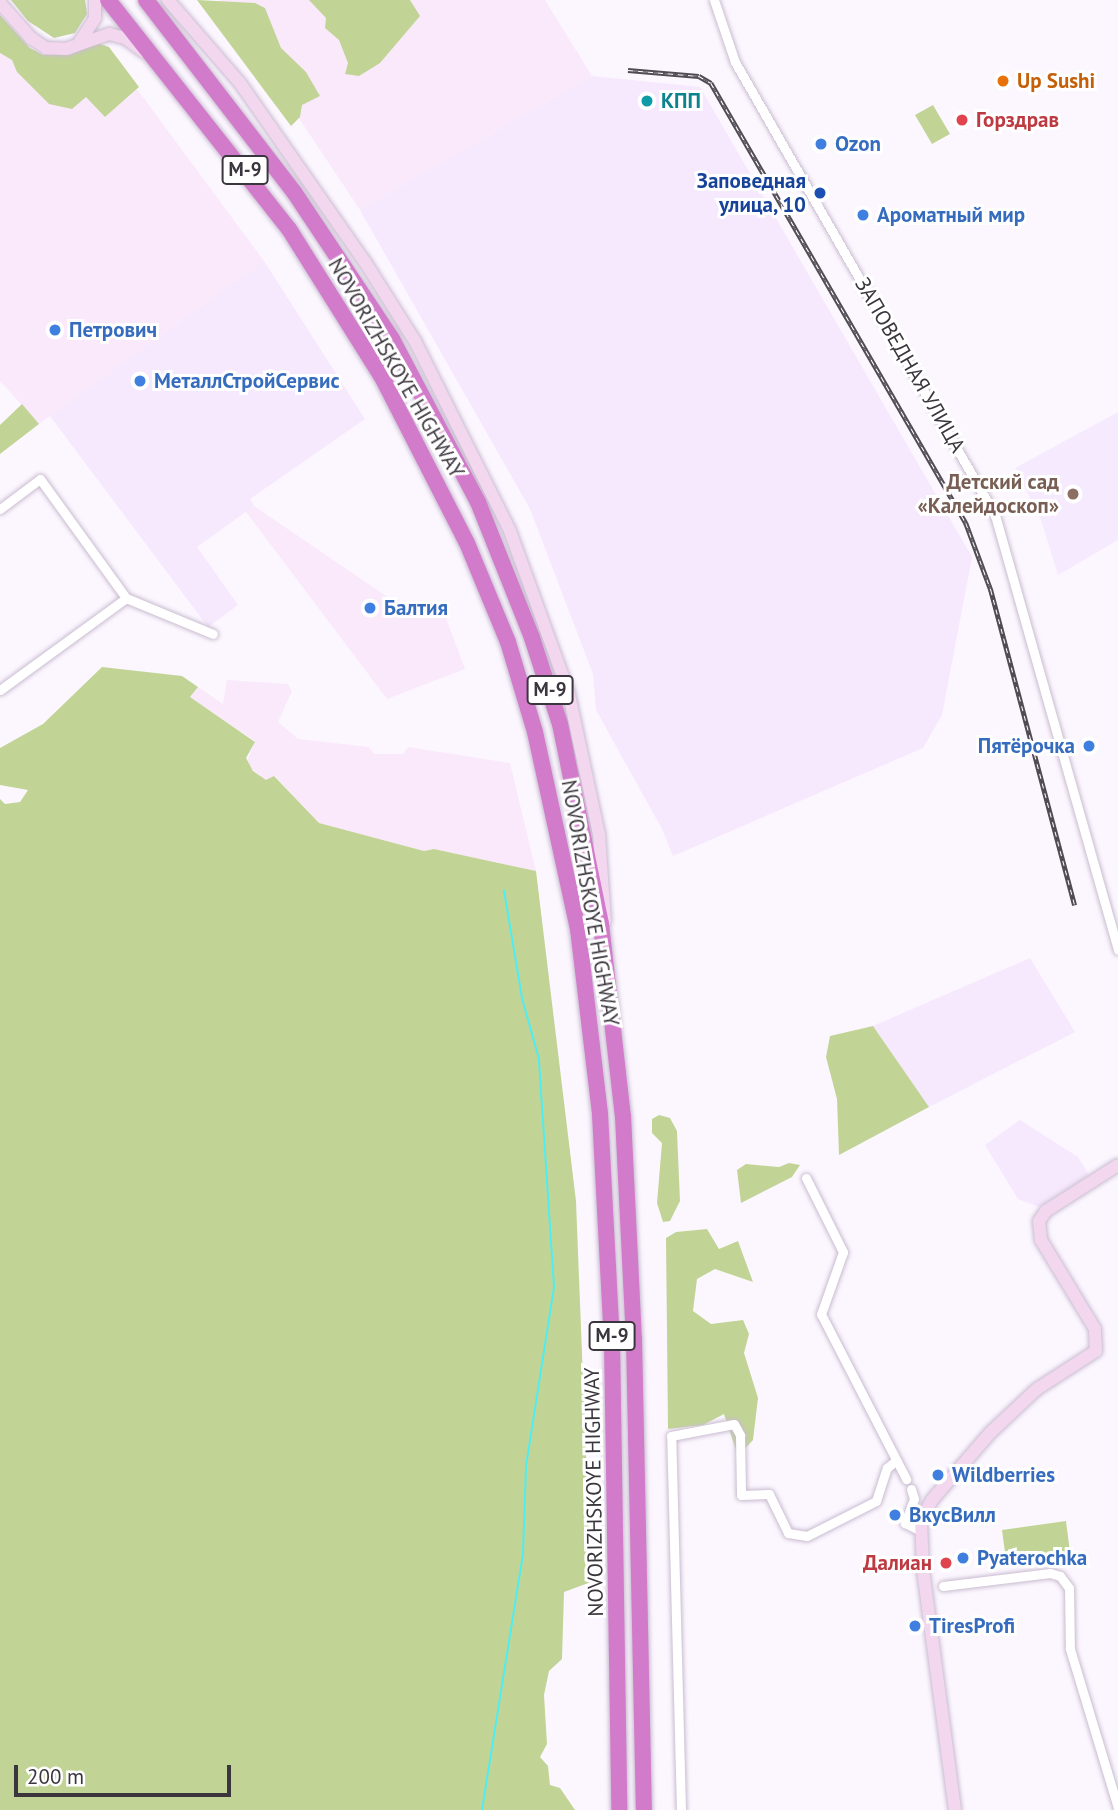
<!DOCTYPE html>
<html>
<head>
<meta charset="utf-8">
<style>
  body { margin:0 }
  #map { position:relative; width:1118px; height:1810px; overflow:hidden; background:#fcf7ff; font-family:"PT Sans",sans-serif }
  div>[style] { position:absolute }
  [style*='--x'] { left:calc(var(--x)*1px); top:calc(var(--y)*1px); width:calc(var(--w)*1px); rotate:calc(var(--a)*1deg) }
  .commercial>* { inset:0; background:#f9e9fb }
  .built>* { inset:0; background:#f6e8fd }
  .education>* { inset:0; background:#f6eafe }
  .green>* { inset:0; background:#c1d495 }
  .stream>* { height:2px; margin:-1px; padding:0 1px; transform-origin:1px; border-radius:1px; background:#4fedf2 }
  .roads { filter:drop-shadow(0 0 2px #c9bcd0) drop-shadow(0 0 2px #c9bcd0) }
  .street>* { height:9px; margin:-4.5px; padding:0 4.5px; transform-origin:4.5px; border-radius:4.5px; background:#fff }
  .secondary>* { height:12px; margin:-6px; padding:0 6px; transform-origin:6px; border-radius:6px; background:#f2d7ef }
  .highway>* { height:16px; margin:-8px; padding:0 8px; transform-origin:8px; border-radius:8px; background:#d27bcb }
  .rail>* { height:4.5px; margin-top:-2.25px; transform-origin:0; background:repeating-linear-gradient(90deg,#fff 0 5px,#514c54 0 10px); box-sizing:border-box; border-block:2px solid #514c54 }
  .dots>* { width:19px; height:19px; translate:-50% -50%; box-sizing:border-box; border:4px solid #fff; border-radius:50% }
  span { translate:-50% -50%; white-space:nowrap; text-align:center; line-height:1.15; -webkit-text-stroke:6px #fff; paint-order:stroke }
  .shield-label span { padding:2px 5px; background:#fff; border:2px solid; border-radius:5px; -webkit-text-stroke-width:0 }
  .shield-label { font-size:19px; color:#3b363e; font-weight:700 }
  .food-label { font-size:21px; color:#c56008; font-weight:700 }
  .left { translate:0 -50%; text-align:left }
  .culture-label { font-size:21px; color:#0d838f; font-weight:700 }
  .health-label { font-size:21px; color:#be3a42; font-weight:700 }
  .right { translate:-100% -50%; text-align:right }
  .shop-label { font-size:21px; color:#366cbe; font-weight:700 }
  .transit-label { font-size:21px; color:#164399; font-weight:700 }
  .street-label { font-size:21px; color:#3b363e }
  .education-label { font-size:21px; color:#785e54; font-weight:700 }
  .scale { position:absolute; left:14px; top:1765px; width:217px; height:32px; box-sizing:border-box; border:4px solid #3b363e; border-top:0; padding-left:9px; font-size:21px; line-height:24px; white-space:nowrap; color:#3b363e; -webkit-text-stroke:5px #fff; paint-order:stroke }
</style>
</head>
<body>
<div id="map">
  <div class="commercial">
    <i style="clip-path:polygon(220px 0,545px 0,592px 76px,360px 210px)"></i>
    <i style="clip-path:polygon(0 53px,12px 60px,17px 72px,86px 96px,105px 117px,137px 89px,264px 261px,39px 424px,0 381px)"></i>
    <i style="clip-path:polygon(254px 506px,389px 598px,444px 613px,465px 669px,387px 699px,246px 512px)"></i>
    <i style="clip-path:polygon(227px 680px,288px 684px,292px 691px,278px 722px,298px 739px,369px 747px,374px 754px,403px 754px,408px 747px,510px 763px,536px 871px,434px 849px,424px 851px,319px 823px,275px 776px,266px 781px,246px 764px,255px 741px,190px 697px,198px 687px,223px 704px)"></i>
  </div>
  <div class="built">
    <i style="clip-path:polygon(592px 76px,700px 87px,972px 557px,942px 715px,923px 748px,673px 856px,662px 829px,596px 710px,593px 674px,530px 509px,360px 210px)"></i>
    <i style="clip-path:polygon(264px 261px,365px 419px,250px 499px,254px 506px,197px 547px,238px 605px,208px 627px,50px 416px)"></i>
    <i style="clip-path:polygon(1030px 958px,1075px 1032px,929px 1107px,873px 1026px)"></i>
    <i style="clip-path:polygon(1020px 1120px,1078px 1157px,1089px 1175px,1039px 1207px,1018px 1199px,985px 1145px)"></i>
  </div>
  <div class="education">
    <i style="clip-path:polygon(1118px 412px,1118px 540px,1058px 575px,1041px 520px,1015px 468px)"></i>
  </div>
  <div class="green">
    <i style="clip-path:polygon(11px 0,85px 0,87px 14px,75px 33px,54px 38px,28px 21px)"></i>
    <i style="clip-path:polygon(197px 0,255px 3px,265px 8px,281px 48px,306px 72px,320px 96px,302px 105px,300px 117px,291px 126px)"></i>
    <i style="clip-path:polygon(309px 0,410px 0,420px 16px,380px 63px,359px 76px,345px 74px,348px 63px,339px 40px,325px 28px,326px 18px)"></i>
    <i style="clip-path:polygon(0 15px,30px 48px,43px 55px,70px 55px,97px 43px,109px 47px,139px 87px,105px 117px,86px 97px,72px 109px,49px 104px,17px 72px,12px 60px,0 53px)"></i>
    <i style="clip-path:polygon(933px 105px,950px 134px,932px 144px,915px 115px)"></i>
    <i style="clip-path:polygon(22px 404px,39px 424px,0 454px,0 425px)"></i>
    <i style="clip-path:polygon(102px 667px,182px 676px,198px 687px,190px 697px,255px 742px,246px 758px,253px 771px,266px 780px,274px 776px,319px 823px,424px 851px,434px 849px,536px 871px,576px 1201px,591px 1582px,564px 1592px,562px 1659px,549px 1671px,544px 1695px,547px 1744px,540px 1757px,548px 1766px,550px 1785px,560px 1788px,575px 1810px,0 1810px,0 799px,5px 804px,20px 802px,28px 790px,0 785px,0 748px,43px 724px)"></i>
    <i style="clip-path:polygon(873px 1026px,929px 1107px,839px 1155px,837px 1099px,826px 1057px,830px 1036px)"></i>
    <i style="clip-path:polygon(659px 1115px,670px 1118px,677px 1131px,680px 1201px,670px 1221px,663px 1222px,657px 1203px,662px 1143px,652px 1133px,652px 1119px)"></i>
    <i style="clip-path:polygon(789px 1163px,800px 1165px,792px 1177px,741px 1203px,737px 1170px,746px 1164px,779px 1167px)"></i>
    <i style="clip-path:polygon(707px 1229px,719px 1249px,738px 1241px,753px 1282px,715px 1269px,697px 1279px,693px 1311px,711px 1324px,743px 1320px,749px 1334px,744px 1353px,758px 1398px,753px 1440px,738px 1456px,724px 1414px,703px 1425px,668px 1429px,666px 1238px,676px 1232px)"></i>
    <i style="clip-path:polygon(1066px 1521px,1071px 1560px,1007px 1568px,1002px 1530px)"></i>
  </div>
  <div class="stream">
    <i style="--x:482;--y:1810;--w:260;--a:-80.9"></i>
    <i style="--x:523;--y:1553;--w:87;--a:-88"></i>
    <i style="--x:526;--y:1466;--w:181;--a:-81.1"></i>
    <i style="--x:554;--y:1287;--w:228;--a:-93.8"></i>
    <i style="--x:539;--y:1059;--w:63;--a:-105.6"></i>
    <i style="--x:522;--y:998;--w:109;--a:-99.5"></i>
  </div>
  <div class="roads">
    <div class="street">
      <i style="--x:714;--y:0;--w:65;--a:71.3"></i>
      <i style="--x:735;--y:62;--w:522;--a:60.15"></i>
      <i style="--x:995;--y:515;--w:452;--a:74.2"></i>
      <i style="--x:0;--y:509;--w:50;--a:-36.9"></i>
      <i style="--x:40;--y:479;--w:147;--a:54.1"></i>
      <i style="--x:0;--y:690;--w:156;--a:-36.1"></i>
      <i style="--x:126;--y:598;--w:94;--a:22.5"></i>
      <i style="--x:806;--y:1178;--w:83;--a:63.4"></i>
      <i style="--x:843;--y:1252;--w:66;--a:109.5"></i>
      <i style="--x:821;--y:1314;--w:186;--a:62.7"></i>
      <i style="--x:911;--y:1489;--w:10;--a:73"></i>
      <i style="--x:914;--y:1499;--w:26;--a:111"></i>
      <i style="--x:905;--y:1523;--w:16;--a:27"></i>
      <i style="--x:943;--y:1586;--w:108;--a:-6.9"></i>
      <i style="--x:1050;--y:1573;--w:10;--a:17"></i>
      <i style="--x:1060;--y:1576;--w:15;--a:53"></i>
      <i style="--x:1069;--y:1588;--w:61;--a:89.1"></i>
      <i style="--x:1070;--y:1649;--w:166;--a:73.2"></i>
      <i style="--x:681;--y:1810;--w:374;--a:-91.5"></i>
      <i style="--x:671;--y:1436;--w:64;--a:-10.8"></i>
      <i style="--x:734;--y:1424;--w:13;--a:61"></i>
      <i style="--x:740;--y:1435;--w:60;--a:89"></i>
      <i style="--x:741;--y:1495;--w:28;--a:-2"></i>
      <i style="--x:769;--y:1494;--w:43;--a:64"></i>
      <i style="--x:788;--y:1533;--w:19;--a:9"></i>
      <i style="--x:807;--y:1536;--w:77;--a:-26.9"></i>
      <i style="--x:876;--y:1501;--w:35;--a:-72"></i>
      <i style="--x:887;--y:1468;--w:11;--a:-41"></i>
    </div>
    <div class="secondary">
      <i style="--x:168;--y:0;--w:110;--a:49.1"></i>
      <i style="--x:240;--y:83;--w:218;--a:55.1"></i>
      <i style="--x:365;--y:262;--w:93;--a:57.7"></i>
      <i style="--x:415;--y:341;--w:212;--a:63.4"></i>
      <i style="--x:510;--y:531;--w:169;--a:70"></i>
      <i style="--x:568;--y:690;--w:147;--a:77.9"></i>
      <i style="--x:599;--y:834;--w:87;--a:86.1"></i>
      <i style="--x:0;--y:3;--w:47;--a:48.5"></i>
      <i style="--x:31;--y:38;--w:18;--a:34"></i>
      <i style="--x:46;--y:48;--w:20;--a:3"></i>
      <i style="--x:66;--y:49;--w:46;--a:-19.2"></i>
      <i style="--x:109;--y:34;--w:16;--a:14"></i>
      <i style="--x:125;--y:38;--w:24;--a:36"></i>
      <i style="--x:79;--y:43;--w:30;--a:-57"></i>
      <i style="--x:95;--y:18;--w:18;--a:-90"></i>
      <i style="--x:955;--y:1810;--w:241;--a:-97.6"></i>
      <i style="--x:923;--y:1571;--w:51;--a:-92.2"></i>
      <i style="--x:921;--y:1520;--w:23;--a:-61"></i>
      <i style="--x:932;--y:1500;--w:90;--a:-49.1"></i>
      <i style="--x:991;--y:1432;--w:63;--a:-43.1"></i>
      <i style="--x:1037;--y:1389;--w:70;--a:-32.8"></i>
      <i style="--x:1096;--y:1351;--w:22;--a:-93"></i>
      <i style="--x:1095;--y:1329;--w:104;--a:-121.2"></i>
      <i style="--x:1041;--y:1240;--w:19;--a:-96"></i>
      <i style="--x:1039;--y:1221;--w:12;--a:-55"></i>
      <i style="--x:1046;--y:1211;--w:85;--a:-32.6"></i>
    </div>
    <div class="highway">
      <i style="--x:108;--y:0;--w:292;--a:51.7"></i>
      <i style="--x:289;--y:229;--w:175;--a:57.9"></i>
      <i style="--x:382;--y:377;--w:186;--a:62.9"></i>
      <i style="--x:467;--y:543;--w:107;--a:67.5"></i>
      <i style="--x:508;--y:642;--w:94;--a:73.3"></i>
      <i style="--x:535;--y:732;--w:202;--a:77.7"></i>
      <i style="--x:578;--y:929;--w:186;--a:83.2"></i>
      <i style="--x:600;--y:1114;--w:227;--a:87"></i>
      <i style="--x:612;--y:1341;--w:469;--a:89.1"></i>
      <i style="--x:146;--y:0;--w:242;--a:52.4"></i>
      <i style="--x:294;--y:192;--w:177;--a:56.3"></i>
      <i style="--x:392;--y:339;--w:184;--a:62.2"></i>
      <i style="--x:478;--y:502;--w:146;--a:68.3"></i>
      <i style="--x:532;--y:638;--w:90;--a:72"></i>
      <i style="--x:560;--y:724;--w:204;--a:78.4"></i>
      <i style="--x:601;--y:924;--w:193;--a:83.5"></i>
      <i style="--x:623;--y:1116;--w:223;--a:87.2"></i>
      <i style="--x:634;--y:1339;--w:471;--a:88.8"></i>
    </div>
  </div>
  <div class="rail">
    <i style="--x:628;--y:70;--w:71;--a:4.8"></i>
    <i style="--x:699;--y:76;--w:14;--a:30"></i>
    <i style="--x:711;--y:83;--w:509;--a:59.91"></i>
    <i style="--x:966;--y:523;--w:72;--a:69.5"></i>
    <i style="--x:991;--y:590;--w:326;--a:75.1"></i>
  </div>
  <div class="dots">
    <i style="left:1003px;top:81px;background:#e8710a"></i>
    <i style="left:647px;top:101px;background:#0f9aa8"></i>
    <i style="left:962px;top:120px;background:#e0444e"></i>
    <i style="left:821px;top:144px;background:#3f7fe0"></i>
    <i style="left:820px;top:193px;background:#1a4fb4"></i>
    <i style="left:863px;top:215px;background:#3f7fe0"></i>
    <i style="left:55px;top:330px;background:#3f7fe0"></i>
    <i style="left:140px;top:381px;background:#3f7fe0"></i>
    <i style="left:1073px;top:494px;background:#8d6e63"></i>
    <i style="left:370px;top:608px;background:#3f7fe0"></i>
    <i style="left:1089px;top:746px;background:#3f7fe0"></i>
    <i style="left:938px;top:1475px;background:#3f7fe0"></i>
    <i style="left:895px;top:1515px;background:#3f7fe0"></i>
    <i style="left:963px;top:1558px;background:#3f7fe0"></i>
    <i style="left:946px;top:1563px;background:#e0444e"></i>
    <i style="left:915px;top:1626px;background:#3f7fe0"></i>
  </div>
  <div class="shield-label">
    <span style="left:245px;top:170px">М-9</span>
    <span style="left:550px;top:690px">М-9</span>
    <span style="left:612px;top:1336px">М-9</span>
  </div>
  <div class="food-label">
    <span class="left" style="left:1017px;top:81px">Up Sushi</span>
  </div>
  <div class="culture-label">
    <span class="left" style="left:661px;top:101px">КПП</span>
  </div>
  <div class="health-label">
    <span class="left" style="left:976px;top:120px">Горздрав</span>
    <span class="right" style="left:932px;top:1563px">Далиан</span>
  </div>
  <div class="shop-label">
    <span class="left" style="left:835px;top:144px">Ozon</span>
    <span class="left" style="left:877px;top:215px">Ароматный мир</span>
    <span class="left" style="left:69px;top:330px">Петрович</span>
    <span class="left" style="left:154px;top:381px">МеталлСтройСервис</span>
    <span class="left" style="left:384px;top:608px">Балтия</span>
    <span class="right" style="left:1075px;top:746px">Пятёрочка</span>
    <span class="left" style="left:952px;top:1475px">Wildberries</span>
    <span class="left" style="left:909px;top:1515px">ВкусВилл</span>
    <span class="left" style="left:977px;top:1558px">Pyaterochka</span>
    <span class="left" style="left:929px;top:1626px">TiresProfi</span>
  </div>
  <div class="transit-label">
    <span class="right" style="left:806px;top:193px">Заповедная<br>улица, 10</span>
  </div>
  <div class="street-label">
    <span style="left:910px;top:365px;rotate:60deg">ЗАПОВЕДНАЯ УЛИЦА</span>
    <span style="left:396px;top:368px;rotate:60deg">NOVORIZHSKOYE HIGHWAY</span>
    <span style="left:590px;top:903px;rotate:80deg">NOVORIZHSKOYE HIGHWAY</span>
    <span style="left:594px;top:1492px;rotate:-91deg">NOVORIZHSKOYE HIGHWAY</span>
  </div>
  <div class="education-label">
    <span class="right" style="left:1059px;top:494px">Детский сад<br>«Калейдоскоп»</span>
  </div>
  <div class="scale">200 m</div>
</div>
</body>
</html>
